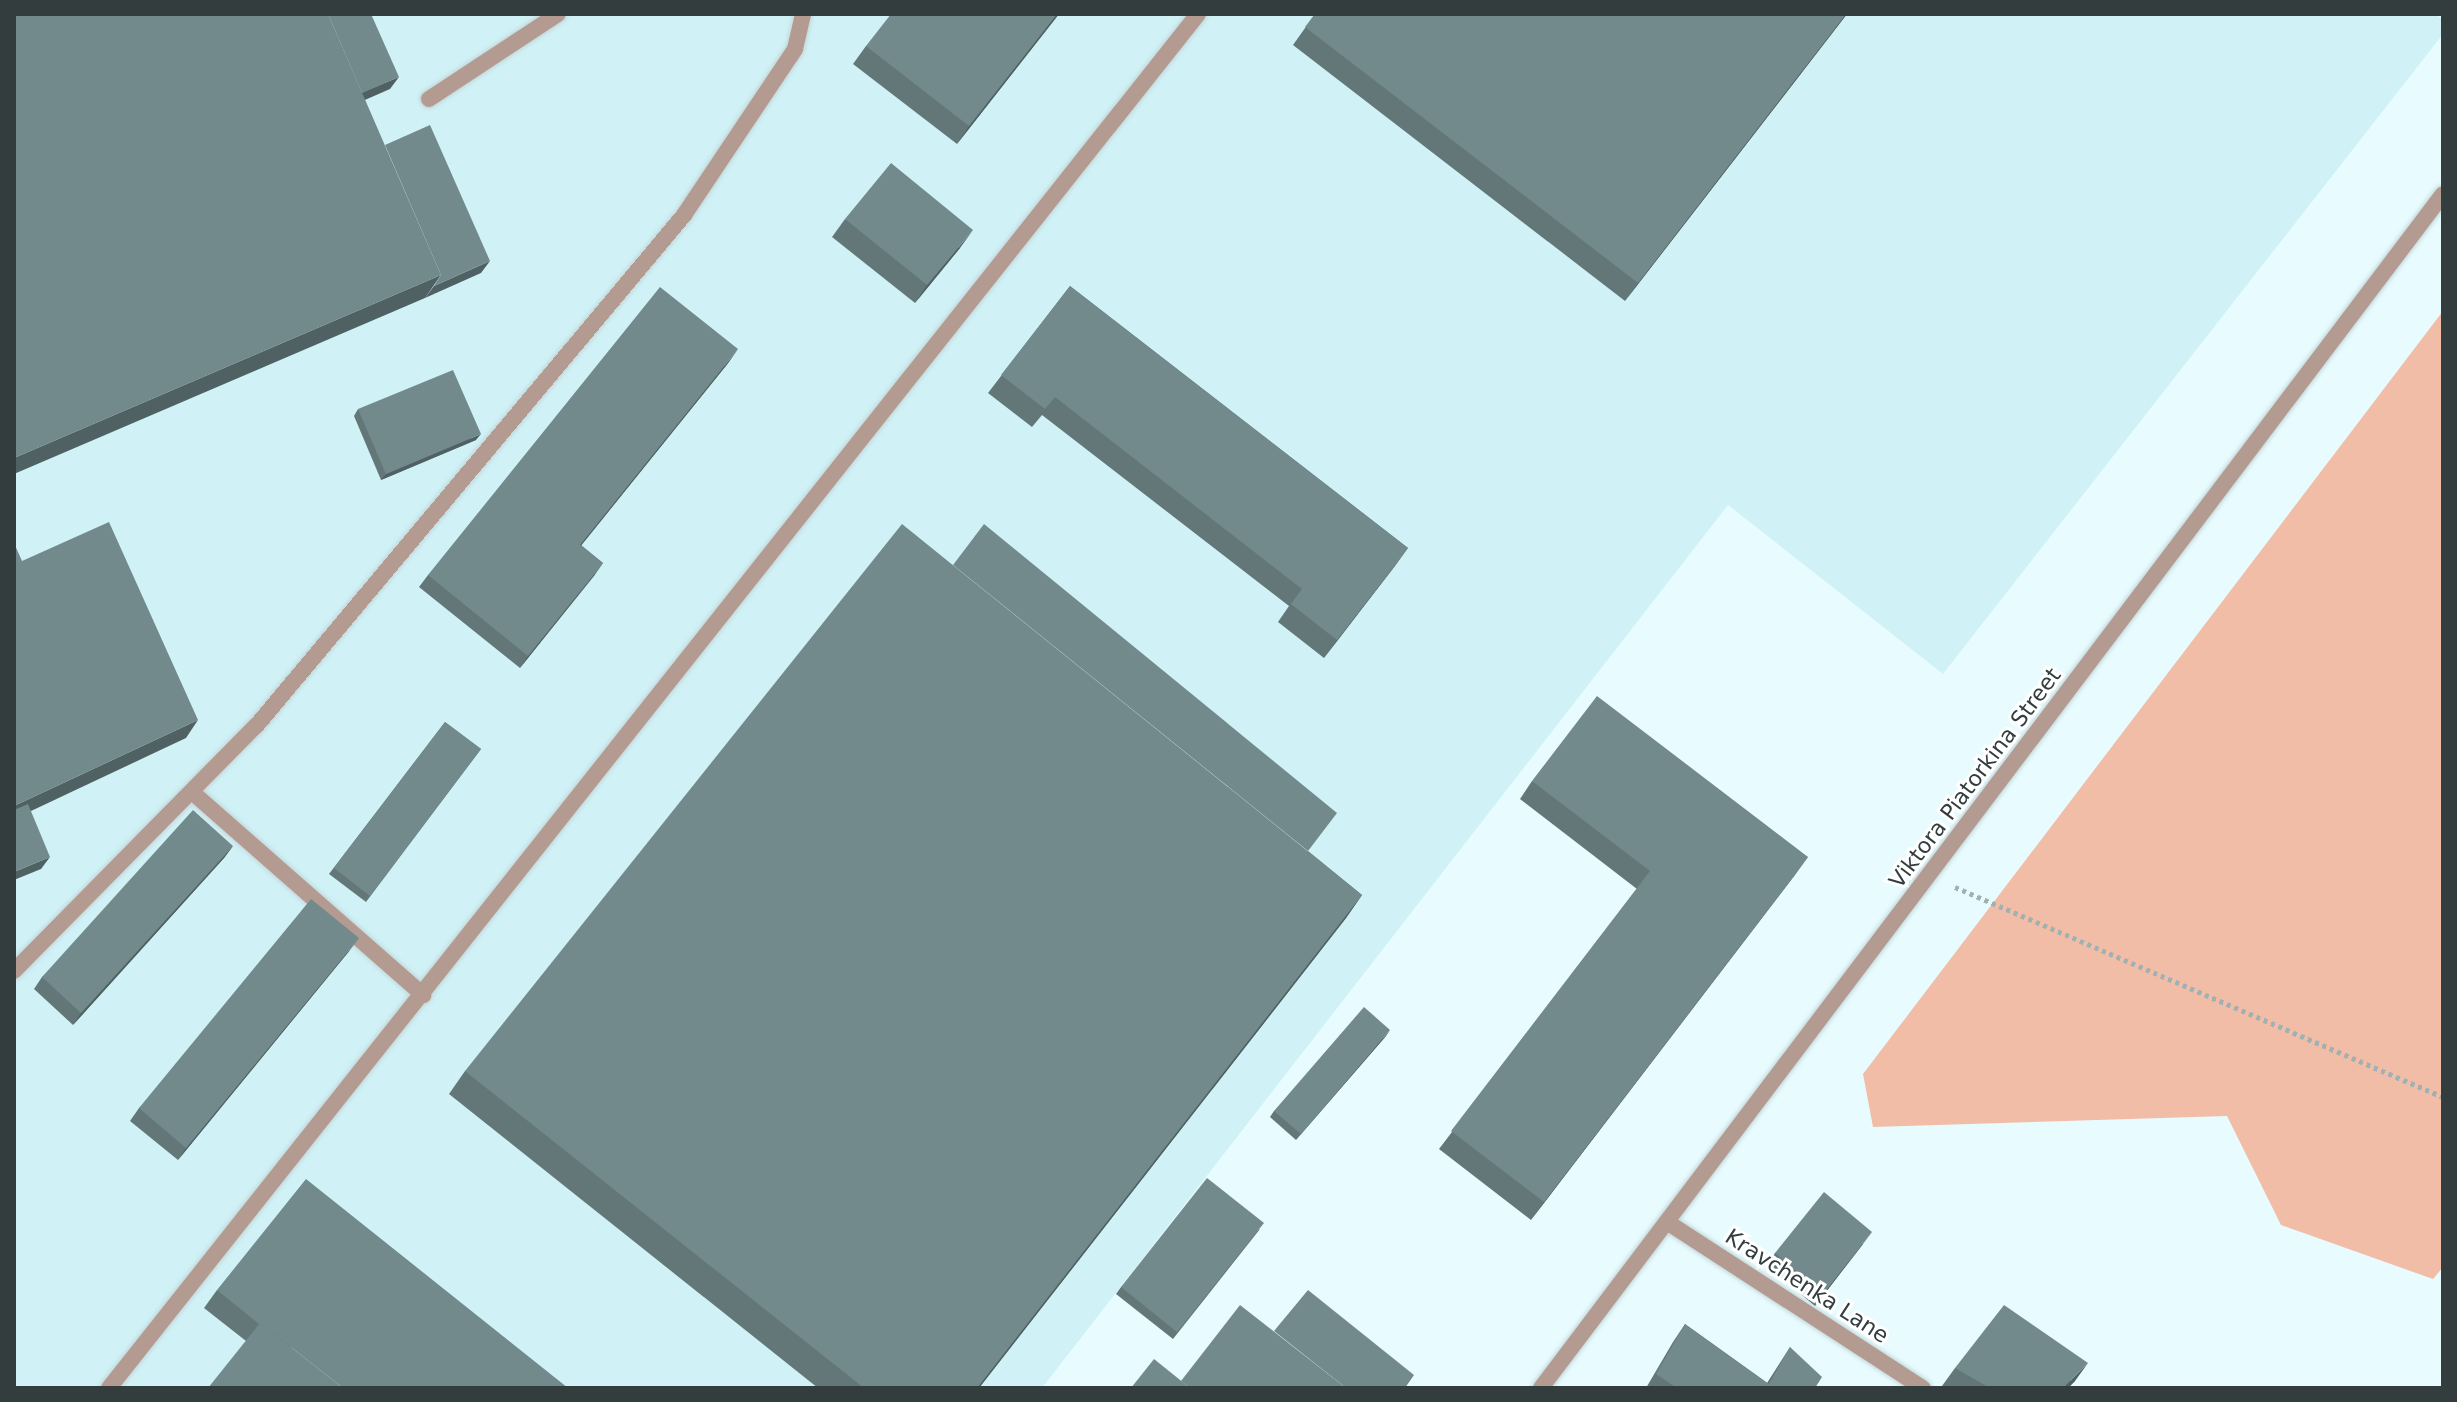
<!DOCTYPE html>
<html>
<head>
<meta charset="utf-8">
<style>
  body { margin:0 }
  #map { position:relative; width:2457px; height:1402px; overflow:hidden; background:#e8fcff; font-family:"DejaVu Sans",sans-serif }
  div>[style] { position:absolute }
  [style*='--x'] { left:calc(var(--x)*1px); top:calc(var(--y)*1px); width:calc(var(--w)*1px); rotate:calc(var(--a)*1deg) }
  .built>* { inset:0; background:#d0f2f7 }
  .green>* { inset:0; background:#f1bda6 }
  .path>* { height:5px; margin-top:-2.5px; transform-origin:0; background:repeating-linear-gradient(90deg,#a0b0b3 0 4px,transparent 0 8px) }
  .roads { filter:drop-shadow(0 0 2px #c4d6d8) drop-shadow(0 0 2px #c4d6d8) }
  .service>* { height:16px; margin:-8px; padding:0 8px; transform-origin:8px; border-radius:8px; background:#b39b91 }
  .minor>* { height:16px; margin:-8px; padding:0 8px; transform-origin:8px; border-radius:8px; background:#b39b91 }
  .wall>* { inset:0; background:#637779 }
  .shaded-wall>* { inset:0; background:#506163 }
  .building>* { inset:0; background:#738a8d }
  span { translate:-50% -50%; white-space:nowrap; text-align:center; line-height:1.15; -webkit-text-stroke:6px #fff; paint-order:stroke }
  .street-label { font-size:22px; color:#333d3e }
  .frame { position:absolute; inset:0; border:16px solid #333d3e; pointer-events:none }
</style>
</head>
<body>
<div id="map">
  <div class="built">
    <i style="clip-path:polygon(14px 14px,2435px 14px,2443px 20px,2443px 34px,1943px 674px,1728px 505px,1042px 1388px,14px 1388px)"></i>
  </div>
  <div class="green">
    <i style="clip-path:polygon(2443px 311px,2443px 1267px,2433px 1279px,2281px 1225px,2227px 1116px,1873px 1127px,1863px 1074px)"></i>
  </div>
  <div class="path">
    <i style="--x:1955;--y:887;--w:531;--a:23.28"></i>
  </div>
  <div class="roads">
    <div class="service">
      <i style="--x:429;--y:99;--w:154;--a:-33.4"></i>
      <i style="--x:192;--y:792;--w:308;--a:41.3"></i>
      <i style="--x:14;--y:971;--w:346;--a:-45.4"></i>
      <i style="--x:257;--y:725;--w:665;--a:-50.06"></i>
      <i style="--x:684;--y:215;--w:200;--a:-56.2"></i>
      <i style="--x:795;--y:49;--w:36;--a:-77"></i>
      <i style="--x:109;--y:1388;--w:1753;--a:-51.6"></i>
    </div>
    <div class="minor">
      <i style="--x:1667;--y:1222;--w:305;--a:33"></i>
      <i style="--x:1541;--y:1388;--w:1496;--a:-52.93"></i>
    </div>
  </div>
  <div class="wall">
    <i style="clip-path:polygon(1059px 14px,957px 144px,853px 64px,866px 46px)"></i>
    <i style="clip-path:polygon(1315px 14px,1847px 14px,1625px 301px,1293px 45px)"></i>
    <i style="clip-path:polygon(845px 219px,960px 248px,915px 303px,832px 237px)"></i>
    <i style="clip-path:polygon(1070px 286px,1408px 548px,1324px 658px,1278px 622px,1289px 606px,1042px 415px,1032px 427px,988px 393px)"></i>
    <i style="clip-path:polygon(729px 362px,581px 545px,603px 563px,520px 668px,419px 587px,428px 575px)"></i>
    <i style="clip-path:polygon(358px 409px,476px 440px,381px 480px,354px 416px)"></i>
    <i style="clip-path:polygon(445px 722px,481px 749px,366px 902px,329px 874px)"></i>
    <i style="clip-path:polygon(1532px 781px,1808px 857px,1531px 1220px,1439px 1149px,1637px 889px,1520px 799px)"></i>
    <i style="clip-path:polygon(233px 846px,224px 858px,73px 1025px,34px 989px,42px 977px)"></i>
    <i style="clip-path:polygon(1308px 851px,1362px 895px,1346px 918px,979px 1388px,818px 1388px,449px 1094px,465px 1071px)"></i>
    <i style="clip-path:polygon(350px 950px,178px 1160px,130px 1121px,139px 1108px)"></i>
    <i style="clip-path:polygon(1386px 1036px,1296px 1140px,1270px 1117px,1274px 1111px)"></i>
    <i style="clip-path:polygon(1260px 1229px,1173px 1339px,1116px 1294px,1121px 1287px)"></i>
    <i style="clip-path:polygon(1863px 1244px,1815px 1306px,1767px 1266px,1775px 1253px)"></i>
    <i style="clip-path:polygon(217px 1290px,568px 1388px,246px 1341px,204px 1308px)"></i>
    <i style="clip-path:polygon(1685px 1324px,1767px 1383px,1790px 1347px,1815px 1388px,1646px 1388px,1673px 1342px)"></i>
    <i style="clip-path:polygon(1955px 1368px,2075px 1381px,2068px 1388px,1946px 1388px,1942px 1386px)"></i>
  </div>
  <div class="shaded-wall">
    <i style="clip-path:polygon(1057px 14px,1059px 14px,957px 144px,969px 126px)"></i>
    <i style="clip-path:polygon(1846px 14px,1847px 14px,1625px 301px,1638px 283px)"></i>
    <i style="clip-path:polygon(399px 77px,390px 89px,342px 110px,351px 97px)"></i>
    <i style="clip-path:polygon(973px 230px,960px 248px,915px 303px,927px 285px)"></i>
    <i style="clip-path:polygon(490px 261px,481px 273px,425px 298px,434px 286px)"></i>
    <i style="clip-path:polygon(441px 275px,425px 298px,14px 474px,14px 458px)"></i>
    <i style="clip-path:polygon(738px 349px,729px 362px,572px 557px,580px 545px)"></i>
    <i style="clip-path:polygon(481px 434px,476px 440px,381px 480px,386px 474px)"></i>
    <i style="clip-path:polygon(1408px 548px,1395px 566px,1324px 658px,1337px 640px)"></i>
    <i style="clip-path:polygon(603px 563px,594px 576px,520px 668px,528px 656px)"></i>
    <i style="clip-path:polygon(198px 720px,186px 738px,14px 819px,14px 806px)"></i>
    <i style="clip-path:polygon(233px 846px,224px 858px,73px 1025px,81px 1013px)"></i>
    <i style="clip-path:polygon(50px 857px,41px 869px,14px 880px,14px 872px)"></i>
    <i style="clip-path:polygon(1808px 857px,1795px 875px,1531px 1220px,1544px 1202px)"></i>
    <i style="clip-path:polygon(1362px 895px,1346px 918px,979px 1388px,977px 1388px)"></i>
    <i style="clip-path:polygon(359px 938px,350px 950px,178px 1160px,186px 1148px)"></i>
    <i style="clip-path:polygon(1390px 1030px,1386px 1036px,1296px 1140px,1301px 1134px)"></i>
    <i style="clip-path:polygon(1872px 1232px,1863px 1244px,1815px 1306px,1823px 1294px)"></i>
    <i style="clip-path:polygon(2088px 1363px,2075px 1381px,2068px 1388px,2063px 1388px)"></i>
  </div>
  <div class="building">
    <i style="clip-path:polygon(14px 14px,328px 14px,441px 275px,14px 458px)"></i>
    <i style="clip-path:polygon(328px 14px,371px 14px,399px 77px,362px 93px)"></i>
    <i style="clip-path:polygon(891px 14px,1057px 14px,969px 126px,866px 46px)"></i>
    <i style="clip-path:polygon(1315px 14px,1846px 14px,1638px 283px,1305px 27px)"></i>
    <i style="clip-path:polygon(430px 125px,490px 261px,434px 286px,441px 275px,385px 145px)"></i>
    <i style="clip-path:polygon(891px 163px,973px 230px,927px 285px,845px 219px)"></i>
    <i style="clip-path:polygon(1070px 286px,1408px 548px,1337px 640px,1291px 604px,1302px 589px,1055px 397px,1045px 409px,1001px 375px)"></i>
    <i style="clip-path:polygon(660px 287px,738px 349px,580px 545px,603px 563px,528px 656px,428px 575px)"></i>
    <i style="clip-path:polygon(453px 370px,481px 434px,386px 474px,358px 409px)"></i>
    <i style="clip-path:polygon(109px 522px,198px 720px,14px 806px,14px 543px,22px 561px)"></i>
    <i style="clip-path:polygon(902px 524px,1362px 895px,977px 1388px,864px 1388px,465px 1071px)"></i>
    <i style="clip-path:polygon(984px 524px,1337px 813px,1308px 851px,953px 565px)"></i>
    <i style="clip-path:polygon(1597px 696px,1808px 857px,1544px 1202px,1451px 1131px,1650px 871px,1532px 781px)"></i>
    <i style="clip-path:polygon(445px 722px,481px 749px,370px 896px,334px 868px)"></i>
    <i style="clip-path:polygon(28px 804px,50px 857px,14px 872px,14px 810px)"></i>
    <i style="clip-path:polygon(193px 810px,233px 846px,81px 1013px,42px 977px)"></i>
    <i style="clip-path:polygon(311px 899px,359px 938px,186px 1148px,139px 1108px)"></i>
    <i style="clip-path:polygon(1364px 1007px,1390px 1030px,1301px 1134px,1274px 1111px)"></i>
    <i style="clip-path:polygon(1207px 1178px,1264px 1223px,1177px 1332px,1121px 1287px)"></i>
    <i style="clip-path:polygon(306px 1179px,568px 1388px,343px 1388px,260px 1323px,259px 1324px,217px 1290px)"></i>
    <i style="clip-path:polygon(1824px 1192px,1872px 1232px,1823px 1294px,1775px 1253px)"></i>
    <i style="clip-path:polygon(1308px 1290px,1414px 1375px,1405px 1388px,1346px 1388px,1274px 1331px)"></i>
    <i style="clip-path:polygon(1240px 1305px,1346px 1388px,1190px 1388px,1181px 1381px)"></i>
    <i style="clip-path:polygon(2004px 1305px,2088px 1363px,2063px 1388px,1990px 1388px,1955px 1368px)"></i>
    <i style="clip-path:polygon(260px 1323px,343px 1388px,208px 1388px)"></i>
    <i style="clip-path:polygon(1685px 1324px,1769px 1384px,1790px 1347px,1822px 1377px,1815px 1388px,1677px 1388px,1656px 1374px)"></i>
    <i style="clip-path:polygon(1154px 1359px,1190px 1388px,1131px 1388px)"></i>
  </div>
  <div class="street-label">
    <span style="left:1975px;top:778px;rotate:-53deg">Viktora Piatorkina Street</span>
    <span style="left:1807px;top:1286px;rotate:33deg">Kravchenka Lane</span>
  </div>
  <div class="frame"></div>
</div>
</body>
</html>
